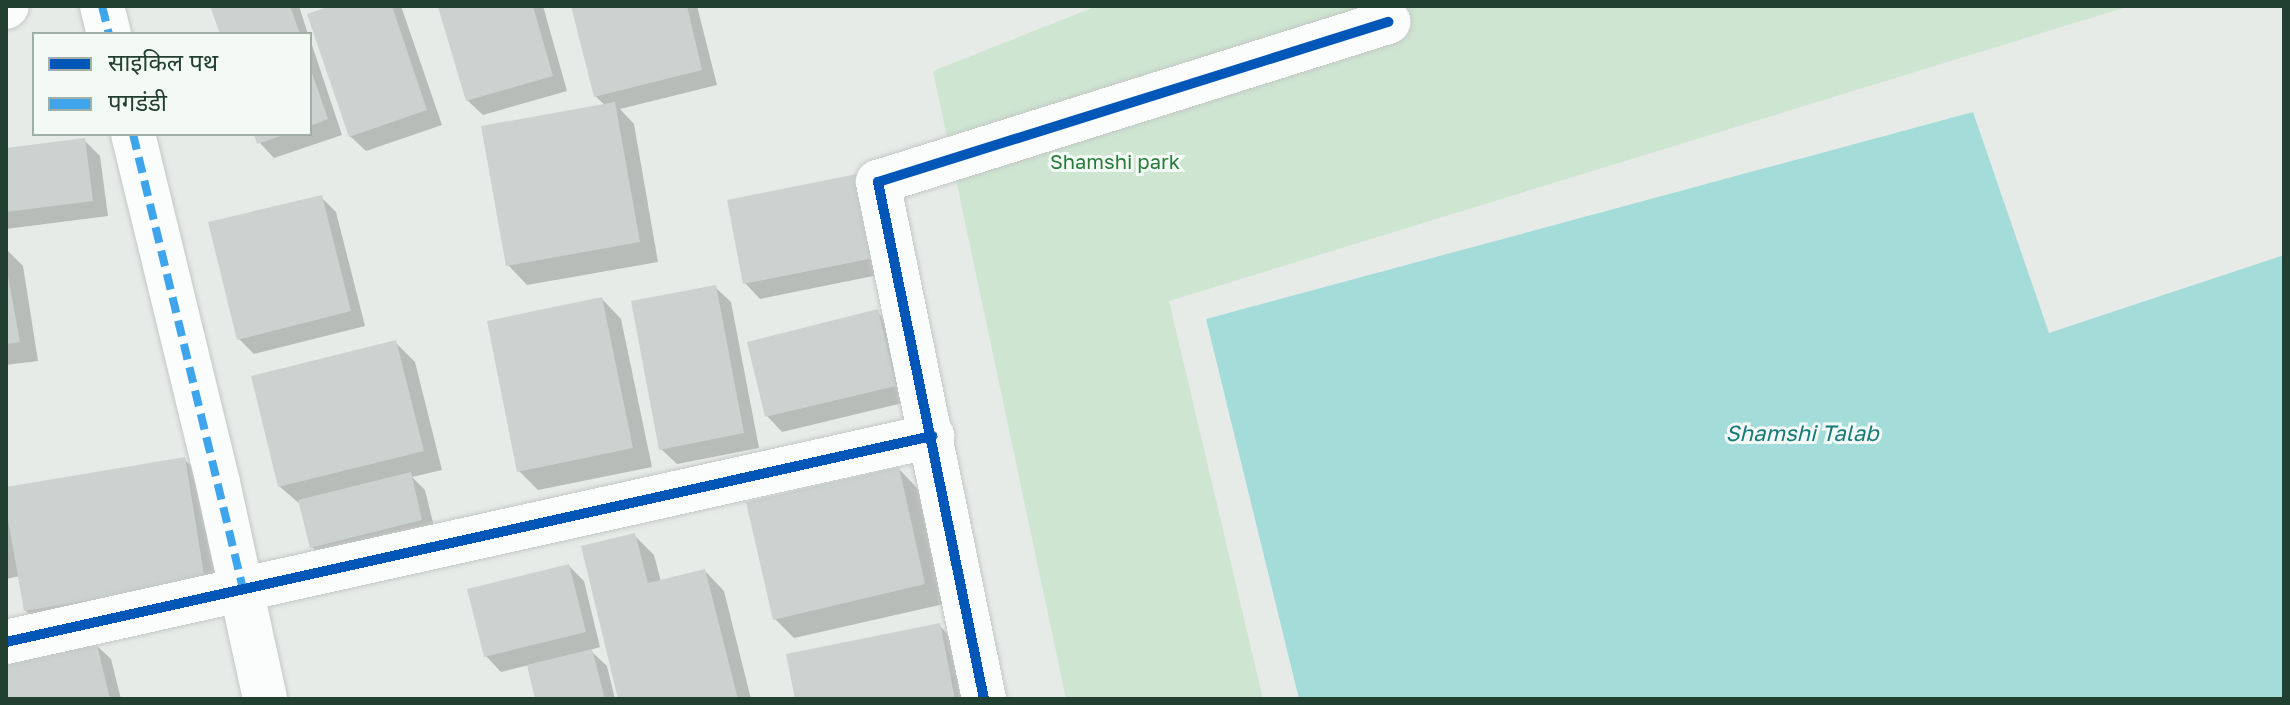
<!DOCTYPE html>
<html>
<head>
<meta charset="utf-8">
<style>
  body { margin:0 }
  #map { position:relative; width:2290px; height:705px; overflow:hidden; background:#e6ebe8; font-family:"Golos Text","Noto Sans Devanagari",sans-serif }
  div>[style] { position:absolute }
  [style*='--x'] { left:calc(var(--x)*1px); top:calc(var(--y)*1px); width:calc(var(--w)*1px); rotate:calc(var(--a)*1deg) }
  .green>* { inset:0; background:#cee5d1 }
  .water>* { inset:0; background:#a4dcda }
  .shadow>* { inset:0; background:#0003 }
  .building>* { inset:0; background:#ccd2cf }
  .roads { filter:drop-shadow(0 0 2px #c3c8c5) drop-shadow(0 0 2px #c3c8c5) }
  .minor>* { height:44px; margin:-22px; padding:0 22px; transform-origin:22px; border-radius:22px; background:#fbfcfc }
  .quiet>* { height:8px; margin-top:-4px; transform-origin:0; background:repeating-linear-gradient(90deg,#3ea4eb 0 16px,transparent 0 24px) }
  .cycleway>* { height:10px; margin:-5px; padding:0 5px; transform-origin:5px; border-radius:5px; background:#0057b8 }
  span { translate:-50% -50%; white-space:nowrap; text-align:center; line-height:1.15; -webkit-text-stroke:6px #f3faf5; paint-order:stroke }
  .park-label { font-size:20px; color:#287a3a }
  .water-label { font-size:22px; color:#177a7a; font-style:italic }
  .frame { position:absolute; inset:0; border:8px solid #214032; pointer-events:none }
  .legend { position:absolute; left:32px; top:32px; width:280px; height:104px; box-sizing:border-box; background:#f3faf5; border:2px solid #9fb0a7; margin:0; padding:10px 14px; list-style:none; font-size:24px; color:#214032 }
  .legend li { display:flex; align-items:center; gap:16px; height:40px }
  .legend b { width:40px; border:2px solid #9fb0a7 }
</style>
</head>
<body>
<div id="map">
  <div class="green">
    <i style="clip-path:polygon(1097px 6px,2130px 6px,1169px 301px,1263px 699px,1066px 699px,933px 71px)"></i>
  </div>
  <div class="water">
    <i style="clip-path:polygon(1973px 112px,2049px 333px,2284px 255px,2284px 699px,1299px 699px,1206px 319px)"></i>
  </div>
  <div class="shadow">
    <i style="clip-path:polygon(212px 6px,299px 6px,308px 34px,222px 34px)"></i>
    <i style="clip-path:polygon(337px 6px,401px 6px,442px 125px,366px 151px,350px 136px)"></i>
    <i style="clip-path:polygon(448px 6px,543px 6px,567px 91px,483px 115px,467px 100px,441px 8px)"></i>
    <i style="clip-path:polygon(573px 6px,697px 6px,717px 85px,620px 109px,634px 124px,658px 262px,527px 285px,508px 265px,606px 106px,595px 96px)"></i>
    <i style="clip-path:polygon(310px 39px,342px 135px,274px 158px,259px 142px,256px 134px,310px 134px)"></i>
    <i style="clip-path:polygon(84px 140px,100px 156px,108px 216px,6px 229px,6px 150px)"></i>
    <i style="clip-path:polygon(321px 197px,336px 212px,365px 326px,254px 354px,239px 339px)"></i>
    <i style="clip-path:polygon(729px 202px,903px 270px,760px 299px,745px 283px)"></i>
    <i style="clip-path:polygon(6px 249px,23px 266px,38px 361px,6px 365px)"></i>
    <i style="clip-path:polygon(715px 287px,731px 302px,759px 448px,677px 464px,661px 449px)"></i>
    <i style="clip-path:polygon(602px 299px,621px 319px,652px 467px,538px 490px,519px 471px)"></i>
    <i style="clip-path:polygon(877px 312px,893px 327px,911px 401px,782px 432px,767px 416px)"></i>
    <i style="clip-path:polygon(395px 342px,415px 362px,442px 470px,412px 477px,425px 490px,436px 535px,328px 563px,312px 547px,301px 505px,279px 486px)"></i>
    <i style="clip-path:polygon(184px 459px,203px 478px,223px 600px,45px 630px,25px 610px,20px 576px,6px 579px,6px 489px)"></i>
    <i style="clip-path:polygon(899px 469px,918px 489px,944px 604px,794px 638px,775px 619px)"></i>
    <i style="clip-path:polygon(634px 535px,654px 555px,661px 582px,705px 571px,724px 591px,751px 699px,620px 699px)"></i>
    <i style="clip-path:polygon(569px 566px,584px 581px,600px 647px,590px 650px,607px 666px,615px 699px,537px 699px,529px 665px,501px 672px,486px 656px)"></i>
    <i style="clip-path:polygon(939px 625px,954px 641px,966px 699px,797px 699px)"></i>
    <i style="clip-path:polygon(95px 644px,111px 659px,121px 699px,6px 699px,6px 665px)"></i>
  </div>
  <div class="building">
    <i style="clip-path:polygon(210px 6px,290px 6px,300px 34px,220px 34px)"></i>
    <i style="clip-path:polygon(330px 6px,392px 6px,427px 110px,349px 137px,307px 14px)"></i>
    <i style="clip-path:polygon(533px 6px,553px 76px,466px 101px,438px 7px)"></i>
    <i style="clip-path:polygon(571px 6px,687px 6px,702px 70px,594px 97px)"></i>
    <i style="clip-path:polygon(310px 67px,328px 119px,310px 126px)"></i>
    <i style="clip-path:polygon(615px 102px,640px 242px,506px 266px,481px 126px)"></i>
    <i style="clip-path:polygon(254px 134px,284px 134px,284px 135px,257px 144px)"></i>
    <i style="clip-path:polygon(85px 138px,93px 201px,6px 212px,6px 148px)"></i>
    <i style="clip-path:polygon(872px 171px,889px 255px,743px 284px,727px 200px)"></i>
    <i style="clip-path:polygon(322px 195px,351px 311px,237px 340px,208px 222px)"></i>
    <i style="clip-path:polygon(6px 265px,20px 342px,6px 344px)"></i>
    <i style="clip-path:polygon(716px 285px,744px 433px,659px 450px,631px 301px)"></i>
    <i style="clip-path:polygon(602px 297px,633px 448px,517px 472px,487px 321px)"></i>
    <i style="clip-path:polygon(878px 309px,896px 386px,765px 417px,747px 342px)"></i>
    <i style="clip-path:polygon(396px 340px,424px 451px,278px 487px,251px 376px)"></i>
    <i style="clip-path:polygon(185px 457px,205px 581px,24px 611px,6px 508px,6px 487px)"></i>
    <i style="clip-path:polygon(899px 467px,925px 584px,773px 620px,746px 502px)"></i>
    <i style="clip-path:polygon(411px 472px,422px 520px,310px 548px,298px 500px)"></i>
    <i style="clip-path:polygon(635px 533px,648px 583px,705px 569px,738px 699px,618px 699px,581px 546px)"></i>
    <i style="clip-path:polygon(569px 564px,586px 632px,484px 657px,467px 589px)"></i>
    <i style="clip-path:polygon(940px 623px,955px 699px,795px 699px,786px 654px)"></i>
    <i style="clip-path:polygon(96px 641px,110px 699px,6px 699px,6px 663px)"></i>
    <i style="clip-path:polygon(592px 649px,605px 699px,535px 699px,527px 665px)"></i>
  </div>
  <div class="roads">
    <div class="minor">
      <i style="--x:102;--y:6;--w:29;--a:76"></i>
      <i style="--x:6;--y:7;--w:1;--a:-45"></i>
      <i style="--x:133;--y:134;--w:359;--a:76.3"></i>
      <i style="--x:218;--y:483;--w:221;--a:77.7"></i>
      <i style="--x:6;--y:642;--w:949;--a:-12.54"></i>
      <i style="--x:984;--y:699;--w:528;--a:-101.59"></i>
      <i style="--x:878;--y:182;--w:535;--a:-17.42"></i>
    </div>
  </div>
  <div class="quiet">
    <i style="--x:102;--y:6;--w:29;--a:76"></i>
    <i style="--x:133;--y:134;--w:468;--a:76.4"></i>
  </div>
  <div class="cycleway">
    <i style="--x:6;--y:642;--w:949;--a:-12.54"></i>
    <i style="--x:984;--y:699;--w:528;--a:-101.59"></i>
    <i style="--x:878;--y:182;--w:535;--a:-17.42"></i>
  </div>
  <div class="park-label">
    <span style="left:1115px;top:161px">Shamshi park</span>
  </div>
  <div class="water-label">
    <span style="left:1802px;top:433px">Shamshi Talab</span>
  </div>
  <div class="frame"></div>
  <ul class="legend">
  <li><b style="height:10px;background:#0057b8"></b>साइकिल पथ</li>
  <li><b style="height:10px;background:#3ea4eb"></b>पगडंडी</li>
  </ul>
</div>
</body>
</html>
